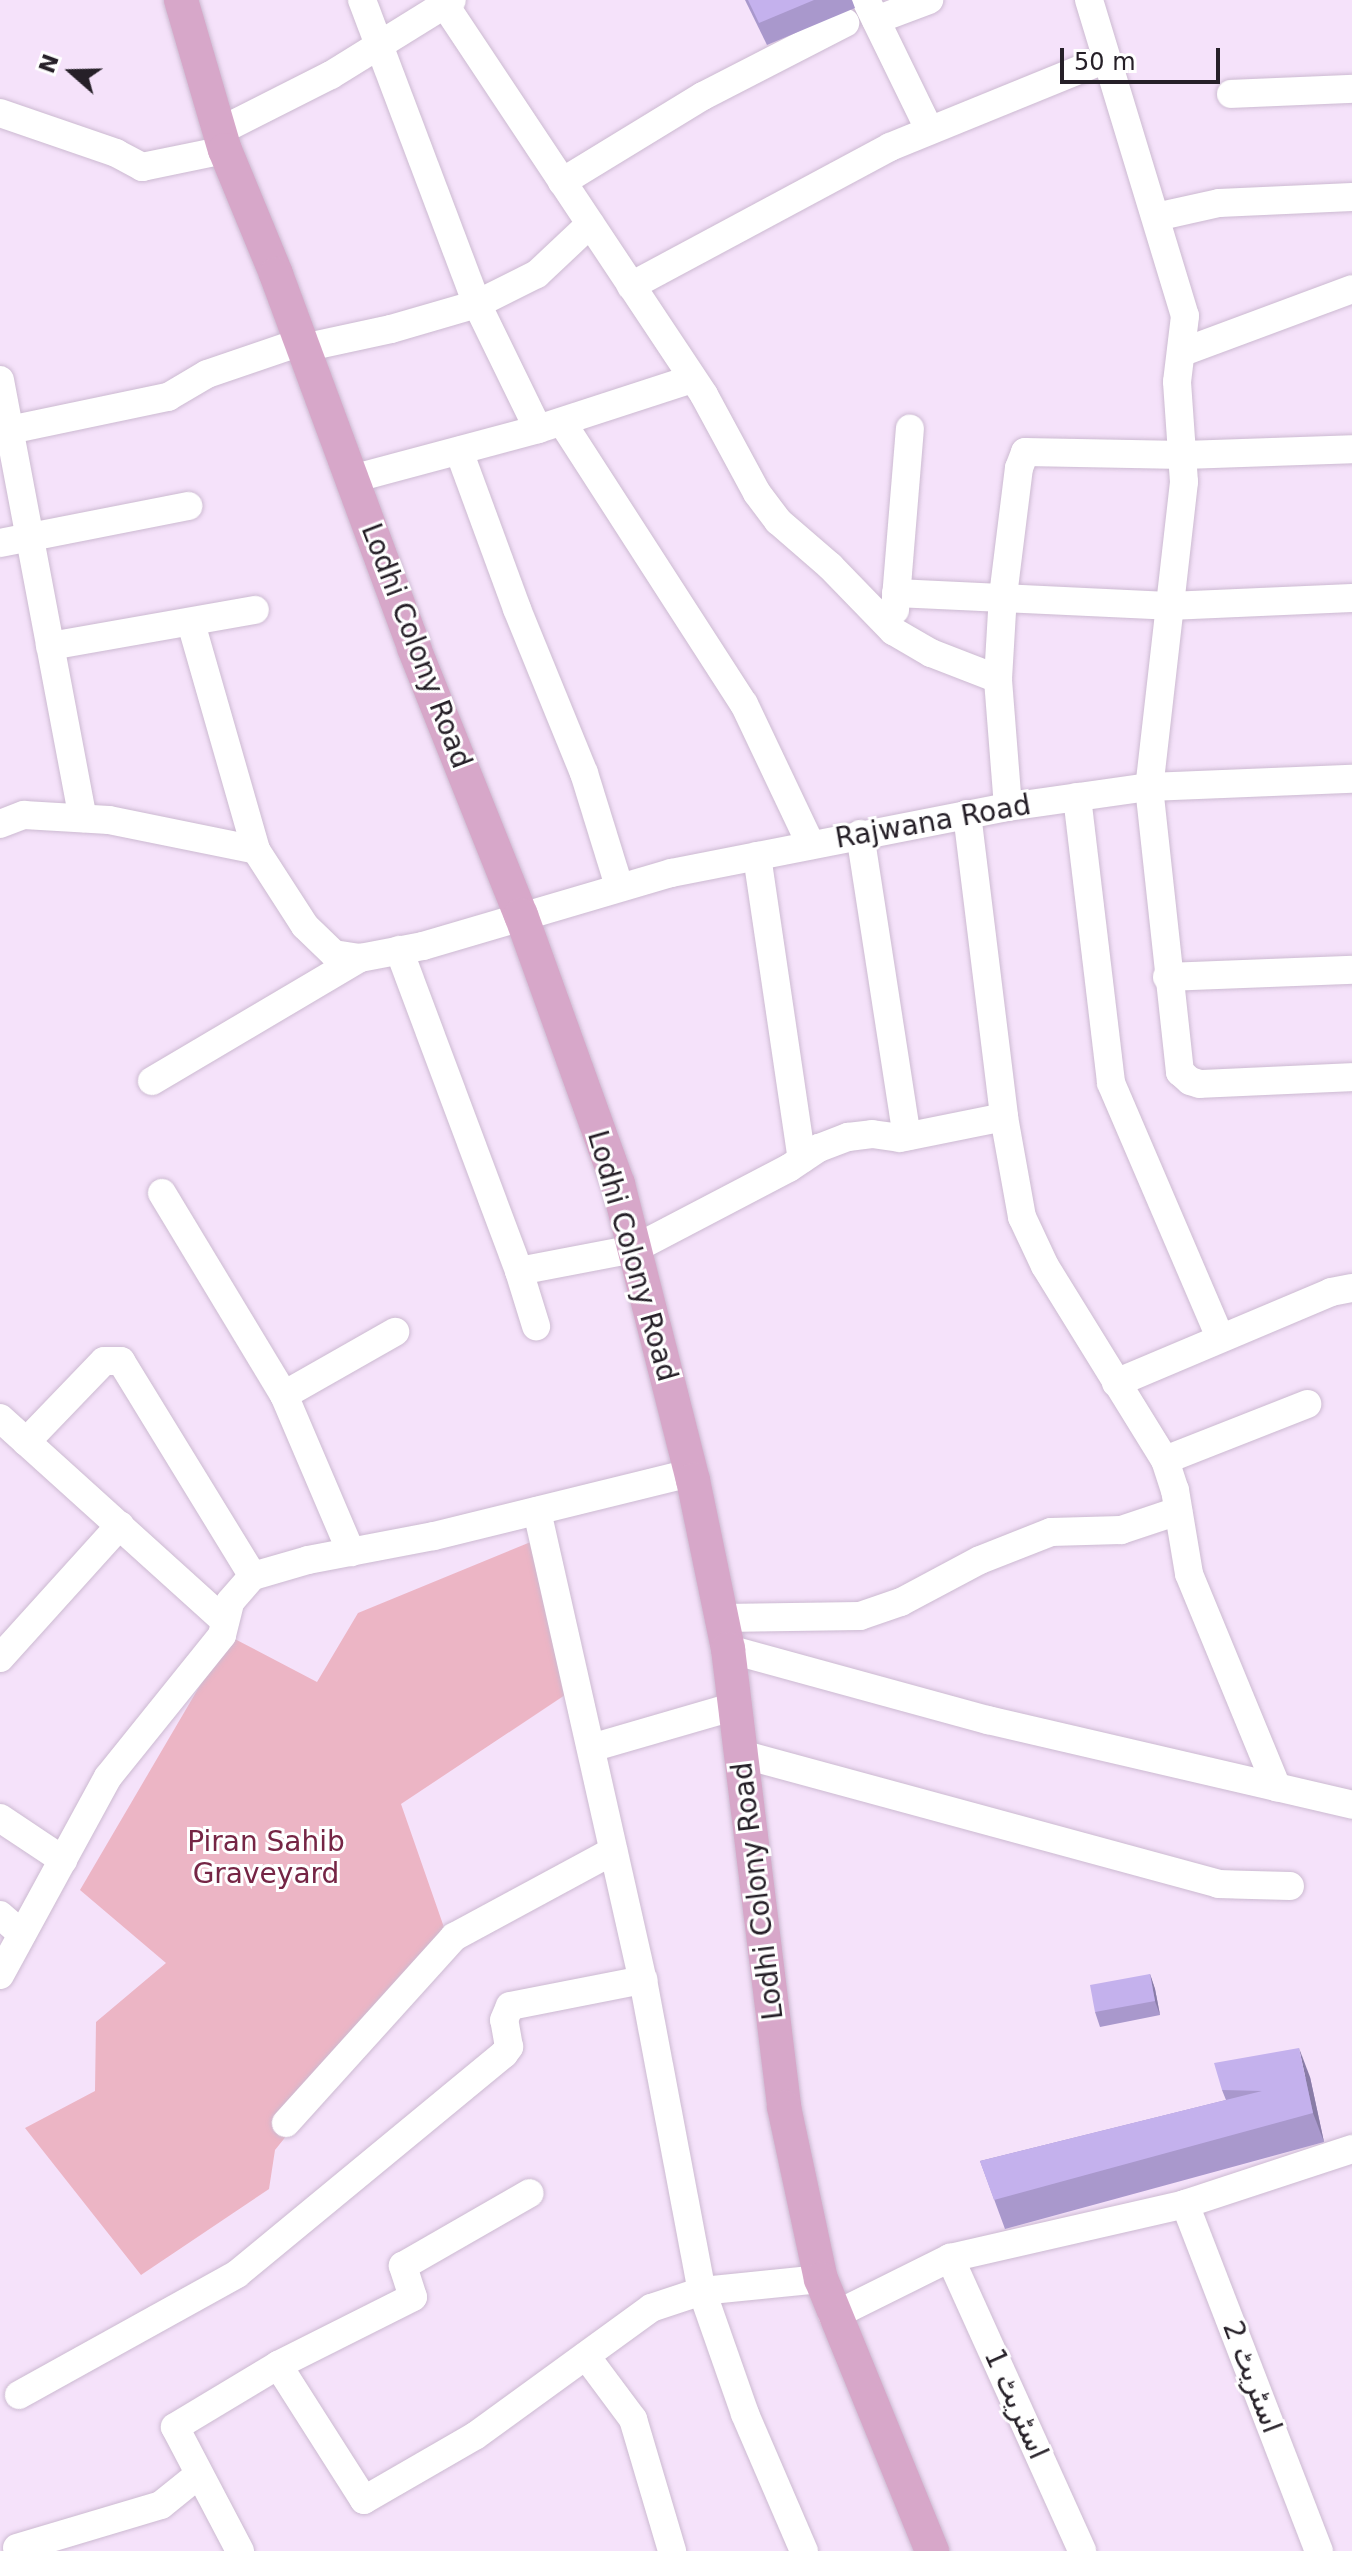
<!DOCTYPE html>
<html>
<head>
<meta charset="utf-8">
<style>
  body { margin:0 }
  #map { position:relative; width:1352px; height:2551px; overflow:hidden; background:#f5e2fa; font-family:"DejaVu Sans","Noto Naskh Arabic",sans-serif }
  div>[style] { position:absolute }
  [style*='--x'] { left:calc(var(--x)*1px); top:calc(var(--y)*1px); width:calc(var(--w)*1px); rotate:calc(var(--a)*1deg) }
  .green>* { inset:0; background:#ecb5c5 }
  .roads { filter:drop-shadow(0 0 2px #ccbad1) drop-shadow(0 0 2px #ccbad1) }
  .minor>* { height:28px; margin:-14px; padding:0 14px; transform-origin:14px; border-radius:14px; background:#fff }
  .major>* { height:34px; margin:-17px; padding:0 17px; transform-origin:17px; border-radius:17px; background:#d7a7c9 }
  .wall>* { inset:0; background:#a998cc }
  .shaded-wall>* { inset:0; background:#897ca6 }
  .building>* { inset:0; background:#c4b1ed }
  span { translate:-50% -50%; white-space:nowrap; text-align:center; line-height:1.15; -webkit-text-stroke:6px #fff; paint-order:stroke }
  .street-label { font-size:28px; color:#262028 }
  .park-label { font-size:28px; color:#752545 }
  .north { position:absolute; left:32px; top:32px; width:80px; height:80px; -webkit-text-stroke:6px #fff; paint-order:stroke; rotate:290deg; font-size:22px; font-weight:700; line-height:32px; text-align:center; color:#262028 }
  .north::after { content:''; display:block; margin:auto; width:28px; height:36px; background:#262028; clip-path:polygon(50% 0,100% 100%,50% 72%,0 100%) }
  .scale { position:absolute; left:1060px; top:48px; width:160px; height:36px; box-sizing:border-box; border:4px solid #262028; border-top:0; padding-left:10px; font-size:24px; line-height:28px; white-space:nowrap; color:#262028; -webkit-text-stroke:6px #fff; paint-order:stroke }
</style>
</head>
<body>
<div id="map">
  <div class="green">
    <i style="clip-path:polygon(538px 1539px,571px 1691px,401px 1804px,447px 1936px,275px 2150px,269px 2189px,141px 2275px,25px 2128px,95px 2091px,96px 2022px,166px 1963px,80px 1890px,229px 1636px,317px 1682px,358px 1613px)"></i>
  </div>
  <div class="roads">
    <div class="minor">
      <i style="--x:362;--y:0;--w:325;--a:69.3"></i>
      <i style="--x:477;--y:304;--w:139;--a:64"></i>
      <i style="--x:866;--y:0;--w:144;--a:64"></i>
      <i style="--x:1089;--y:0;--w:330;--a:73.1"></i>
      <i style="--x:1185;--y:316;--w:66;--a:96.9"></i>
      <i style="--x:1177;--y:382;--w:100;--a:86"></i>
      <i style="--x:1184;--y:482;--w:307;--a:96.5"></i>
      <i style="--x:1149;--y:787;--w:287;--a:83.8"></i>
      <i style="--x:1180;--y:1072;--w:13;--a:42"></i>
      <i style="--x:1190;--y:1081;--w:10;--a:17"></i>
      <i style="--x:1200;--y:1084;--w:152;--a:-2.6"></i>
      <i style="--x:445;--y:5;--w:468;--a:56.4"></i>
      <i style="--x:704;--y:395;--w:111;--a:61.6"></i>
      <i style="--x:757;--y:493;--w:35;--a:53"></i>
      <i style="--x:778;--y:521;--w:69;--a:40.9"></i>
      <i style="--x:830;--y:566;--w:91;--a:45.9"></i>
      <i style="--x:893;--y:631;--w:44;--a:30.1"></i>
      <i style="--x:931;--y:653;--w:72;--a:21.2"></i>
      <i style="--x:876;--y:20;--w:57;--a:-20.7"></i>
      <i style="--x:1231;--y:94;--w:121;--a:-2.4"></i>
      <i style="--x:0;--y:113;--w:123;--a:19"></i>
      <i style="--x:116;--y:153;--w:30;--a:28"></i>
      <i style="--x:142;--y:167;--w:85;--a:-11.6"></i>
      <i style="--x:220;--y:131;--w:124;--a:-26.8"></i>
      <i style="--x:331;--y:75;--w:142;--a:-31.8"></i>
      <i style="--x:562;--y:182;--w:165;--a:-31.4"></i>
      <i style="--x:703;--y:96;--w:160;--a:-27.2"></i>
      <i style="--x:1156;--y:217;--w:65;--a:-12.5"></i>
      <i style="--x:1219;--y:203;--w:133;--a:-2.6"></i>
      <i style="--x:631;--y:286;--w:294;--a:-28.2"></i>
      <i style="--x:890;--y:147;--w:233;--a:-22.2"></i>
      <i style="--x:303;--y:348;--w:90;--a:-12.2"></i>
      <i style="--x:391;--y:329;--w:90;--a:-16.2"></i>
      <i style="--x:477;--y:304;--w:67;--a:-26.6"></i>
      <i style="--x:537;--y:274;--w:73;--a:-43.3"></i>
      <i style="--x:1183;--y:352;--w:180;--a:-20.4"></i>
      <i style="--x:0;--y:380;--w:446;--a:79.3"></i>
      <i style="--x:562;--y:422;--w:336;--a:57.2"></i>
      <i style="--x:744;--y:704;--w:156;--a:64.6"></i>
      <i style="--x:0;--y:432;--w:172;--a:-11.8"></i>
      <i style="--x:168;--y:397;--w:45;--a:-30.5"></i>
      <i style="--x:207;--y:374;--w:99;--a:-18.8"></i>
      <i style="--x:459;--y:451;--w:168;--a:69.8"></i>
      <i style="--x:517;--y:609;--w:177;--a:67.8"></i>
      <i style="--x:584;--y:773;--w:118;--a:72.8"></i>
      <i style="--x:352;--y:479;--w:193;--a:-15"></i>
      <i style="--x:538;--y:429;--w:162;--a:-18"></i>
      <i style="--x:0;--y:543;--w:192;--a:-11.1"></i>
      <i style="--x:896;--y:593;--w:273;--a:2.7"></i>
      <i style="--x:1169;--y:606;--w:183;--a:-2.5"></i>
      <i style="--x:895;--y:610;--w:182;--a:-85.3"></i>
      <i style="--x:191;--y:623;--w:236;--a:74"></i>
      <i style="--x:50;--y:646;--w:208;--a:-10"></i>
      <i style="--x:1077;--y:797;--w:288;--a:83.2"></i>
      <i style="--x:1111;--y:1083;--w:276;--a:66.8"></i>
      <i style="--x:1008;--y:807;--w:128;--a:-94.5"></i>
      <i style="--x:998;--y:679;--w:83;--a:-86.6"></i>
      <i style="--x:1003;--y:596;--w:129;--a:-82.9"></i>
      <i style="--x:1019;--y:468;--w:17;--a:-69"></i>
      <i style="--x:1025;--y:452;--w:159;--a:1.1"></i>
      <i style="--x:1184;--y:455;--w:168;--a:-2"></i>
      <i style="--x:967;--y:814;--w:305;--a:83"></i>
      <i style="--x:1004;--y:1117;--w:102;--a:79.8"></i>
      <i style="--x:1022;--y:1217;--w:54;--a:64.9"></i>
      <i style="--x:1045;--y:1266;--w:228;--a:58.3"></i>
      <i style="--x:1165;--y:1460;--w:32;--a:72"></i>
      <i style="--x:1175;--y:1490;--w:85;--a:80.5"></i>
      <i style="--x:1189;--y:1574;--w:231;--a:67.6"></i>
      <i style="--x:0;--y:824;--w:26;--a:-21"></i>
      <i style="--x:24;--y:815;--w:85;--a:3.4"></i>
      <i style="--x:109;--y:820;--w:150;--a:11.5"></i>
      <i style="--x:256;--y:850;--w:90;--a:57.2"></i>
      <i style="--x:305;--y:926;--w:40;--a:44"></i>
      <i style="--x:334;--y:954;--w:26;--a:9"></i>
      <i style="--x:360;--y:958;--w:64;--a:-10.8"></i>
      <i style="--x:423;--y:946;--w:259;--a:-16.4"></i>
      <i style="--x:671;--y:873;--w:343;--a:-11.1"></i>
      <i style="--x:1008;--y:807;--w:142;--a:-8.1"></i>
      <i style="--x:1149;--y:787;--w:203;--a:-2.3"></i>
      <i style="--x:860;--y:834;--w:306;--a:81.2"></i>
      <i style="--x:757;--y:856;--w:306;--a:81.6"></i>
      <i style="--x:399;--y:950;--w:343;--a:69.5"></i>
      <i style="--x:519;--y:1271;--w:58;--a:72.8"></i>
      <i style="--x:1167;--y:977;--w:185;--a:-2.2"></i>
      <i style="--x:152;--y:1081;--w:242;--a:-30.6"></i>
      <i style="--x:162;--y:1193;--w:236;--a:58.9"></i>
      <i style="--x:284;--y:1395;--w:171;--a:66.9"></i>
      <i style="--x:519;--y:1271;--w:117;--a:-10.8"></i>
      <i style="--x:634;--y:1249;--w:175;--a:-27.6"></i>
      <i style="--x:789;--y:1168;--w:36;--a:-34"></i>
      <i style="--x:819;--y:1148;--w:31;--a:-21"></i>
      <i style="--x:848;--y:1137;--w:24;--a:-7"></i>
      <i style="--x:872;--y:1134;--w:28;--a:8"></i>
      <i style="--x:900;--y:1138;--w:106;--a:-11.4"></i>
      <i style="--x:1116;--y:1383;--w:233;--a:-22.9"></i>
      <i style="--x:1331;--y:1292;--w:21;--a:-11"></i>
      <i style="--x:284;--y:1395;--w:128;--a:-29.6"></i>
      <i style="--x:0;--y:1418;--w:303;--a:42.1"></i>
      <i style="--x:26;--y:1442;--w:112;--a:-46.1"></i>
      <i style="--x:104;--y:1361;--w:17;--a:0"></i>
      <i style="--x:121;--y:1361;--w:252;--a:58.5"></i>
      <i style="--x:1165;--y:1460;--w:153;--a:-21.5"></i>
      <i style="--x:537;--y:1511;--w:481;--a:77.3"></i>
      <i style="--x:643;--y:1980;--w:317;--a:79.3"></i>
      <i style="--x:702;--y:2291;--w:130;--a:70.7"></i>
      <i style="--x:745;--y:2414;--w:149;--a:66.7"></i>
      <i style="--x:722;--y:1618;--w:138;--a:-0.8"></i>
      <i style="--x:860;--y:1616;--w:43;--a:-18.9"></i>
      <i style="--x:901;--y:1602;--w:89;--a:-28"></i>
      <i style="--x:980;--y:1560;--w:76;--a:-21.5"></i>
      <i style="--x:1051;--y:1532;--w:70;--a:-1.6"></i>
      <i style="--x:1121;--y:1530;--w:60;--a:-18.4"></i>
      <i style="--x:728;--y:1649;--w:270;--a:15.3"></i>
      <i style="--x:988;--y:1720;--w:374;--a:13.1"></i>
      <i style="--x:0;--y:1658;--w:179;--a:-47.9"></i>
      <i style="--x:591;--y:1748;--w:151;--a:-16.2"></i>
      <i style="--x:741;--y:1754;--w:494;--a:15.2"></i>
      <i style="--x:1218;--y:1884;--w:72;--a:1.6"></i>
      <i style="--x:0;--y:1818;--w:76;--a:33.7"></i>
      <i style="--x:0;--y:1915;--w:29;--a:41"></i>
      <i style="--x:0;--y:1975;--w:226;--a:-61.4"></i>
      <i style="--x:108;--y:1777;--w:182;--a:-51.2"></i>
      <i style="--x:222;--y:1635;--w:34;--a:-76"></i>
      <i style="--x:230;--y:1602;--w:35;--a:-49"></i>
      <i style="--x:253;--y:1576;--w:57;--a:-16.2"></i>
      <i style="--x:308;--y:1560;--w:128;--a:-10.8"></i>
      <i style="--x:434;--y:1536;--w:265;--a:-13.8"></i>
      <i style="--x:286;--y:2123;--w:251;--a:-47.9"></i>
      <i style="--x:454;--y:1937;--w:181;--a:-28.4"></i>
      <i style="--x:1185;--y:2204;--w:372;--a:68.9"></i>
      <i style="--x:950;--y:2258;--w:321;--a:65.7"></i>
      <i style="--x:833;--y:2316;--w:131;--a:-26.4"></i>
      <i style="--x:950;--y:2258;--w:241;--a:-12.9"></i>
      <i style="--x:1185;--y:2204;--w:176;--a:-18.2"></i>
      <i style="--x:586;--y:2356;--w:79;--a:53.3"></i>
      <i style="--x:633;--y:2419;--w:138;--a:73.5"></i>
      <i style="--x:278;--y:2365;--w:160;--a:57.5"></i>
      <i style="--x:364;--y:2500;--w:128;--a:-30"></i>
      <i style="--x:475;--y:2436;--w:218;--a:-36"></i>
      <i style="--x:651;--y:2308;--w:54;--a:-18.4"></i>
      <i style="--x:702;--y:2291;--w:120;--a:-5.8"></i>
      <i style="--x:19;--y:2395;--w:249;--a:-29"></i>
      <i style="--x:237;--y:2274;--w:346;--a:-39.5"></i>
      <i style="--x:504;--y:2054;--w:9;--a:-54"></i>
      <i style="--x:509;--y:2047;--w:27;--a:-100"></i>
      <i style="--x:504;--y:2020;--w:15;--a:-67"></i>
      <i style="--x:510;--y:2006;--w:136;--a:-11.1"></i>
      <i style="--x:17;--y:2548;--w:150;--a:-16.6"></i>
      <i style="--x:161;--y:2505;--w:46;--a:-38.9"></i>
      <i style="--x:240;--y:2551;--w:140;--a:-117.7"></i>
      <i style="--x:175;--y:2427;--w:120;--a:-31"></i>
      <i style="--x:278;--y:2365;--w:151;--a:-26.7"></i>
      <i style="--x:413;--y:2297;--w:33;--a:-108"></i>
      <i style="--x:403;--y:2266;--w:146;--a:-29.9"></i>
    </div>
    <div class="major">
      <i style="--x:181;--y:0;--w:156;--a:73.7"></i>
      <i style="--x:225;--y:150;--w:134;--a:67.6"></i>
      <i style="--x:276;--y:274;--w:399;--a:69.7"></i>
      <i style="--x:414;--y:648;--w:288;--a:68.2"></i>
      <i style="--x:521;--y:915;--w:286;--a:70.2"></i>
      <i style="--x:618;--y:1184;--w:305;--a:75.8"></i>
      <i style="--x:693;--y:1480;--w:173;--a:78.3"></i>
      <i style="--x:728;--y:1649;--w:461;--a:83"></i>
      <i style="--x:784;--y:2107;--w:176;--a:77.9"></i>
      <i style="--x:821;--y:2279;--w:294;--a:67.8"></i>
    </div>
  </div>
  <div class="wall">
    <i style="clip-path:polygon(745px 0,852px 0,855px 8px,767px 45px)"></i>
    <i style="clip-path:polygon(1150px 1974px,1155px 1989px,1160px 2015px,1100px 2027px,1095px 2012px)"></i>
    <i style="clip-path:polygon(1310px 2077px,1324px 2142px,1005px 2229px,980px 2161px,1226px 2100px,1222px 2090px)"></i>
  </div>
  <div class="shaded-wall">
    <i style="clip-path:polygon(1150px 1974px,1155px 1989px,1160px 2015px,1155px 2001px)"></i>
    <i style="clip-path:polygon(1299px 2048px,1310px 2077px,1324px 2142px,1313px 2113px)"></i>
  </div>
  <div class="building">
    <i style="clip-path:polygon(748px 0,814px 0,759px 23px)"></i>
    <i style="clip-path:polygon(1150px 1974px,1155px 2001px,1095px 2012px,1090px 1985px)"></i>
    <i style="clip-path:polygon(1299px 2048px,1313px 2113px,994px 2200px,980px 2161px,1262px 2091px,1222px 2090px,1214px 2063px)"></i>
  </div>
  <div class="street-label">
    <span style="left:416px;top:646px;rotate:69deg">Lodhi Colony Road</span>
    <span style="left:933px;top:822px;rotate:-10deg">Rajwana Road</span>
    <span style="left:632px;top:1256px;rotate:74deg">Lodhi Colony Road</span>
    <span style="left:758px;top:1891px;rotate:-97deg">Lodhi Colony Road</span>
    <span style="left:1252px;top:2377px;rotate:69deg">اسٹریٹ 2</span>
    <span style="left:1016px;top:2404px;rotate:66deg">اسٹریٹ 1</span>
  </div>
  <div class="park-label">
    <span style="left:266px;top:1858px">Piran Sahib<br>Graveyard</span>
  </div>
  <div class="north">N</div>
  <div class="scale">50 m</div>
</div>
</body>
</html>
